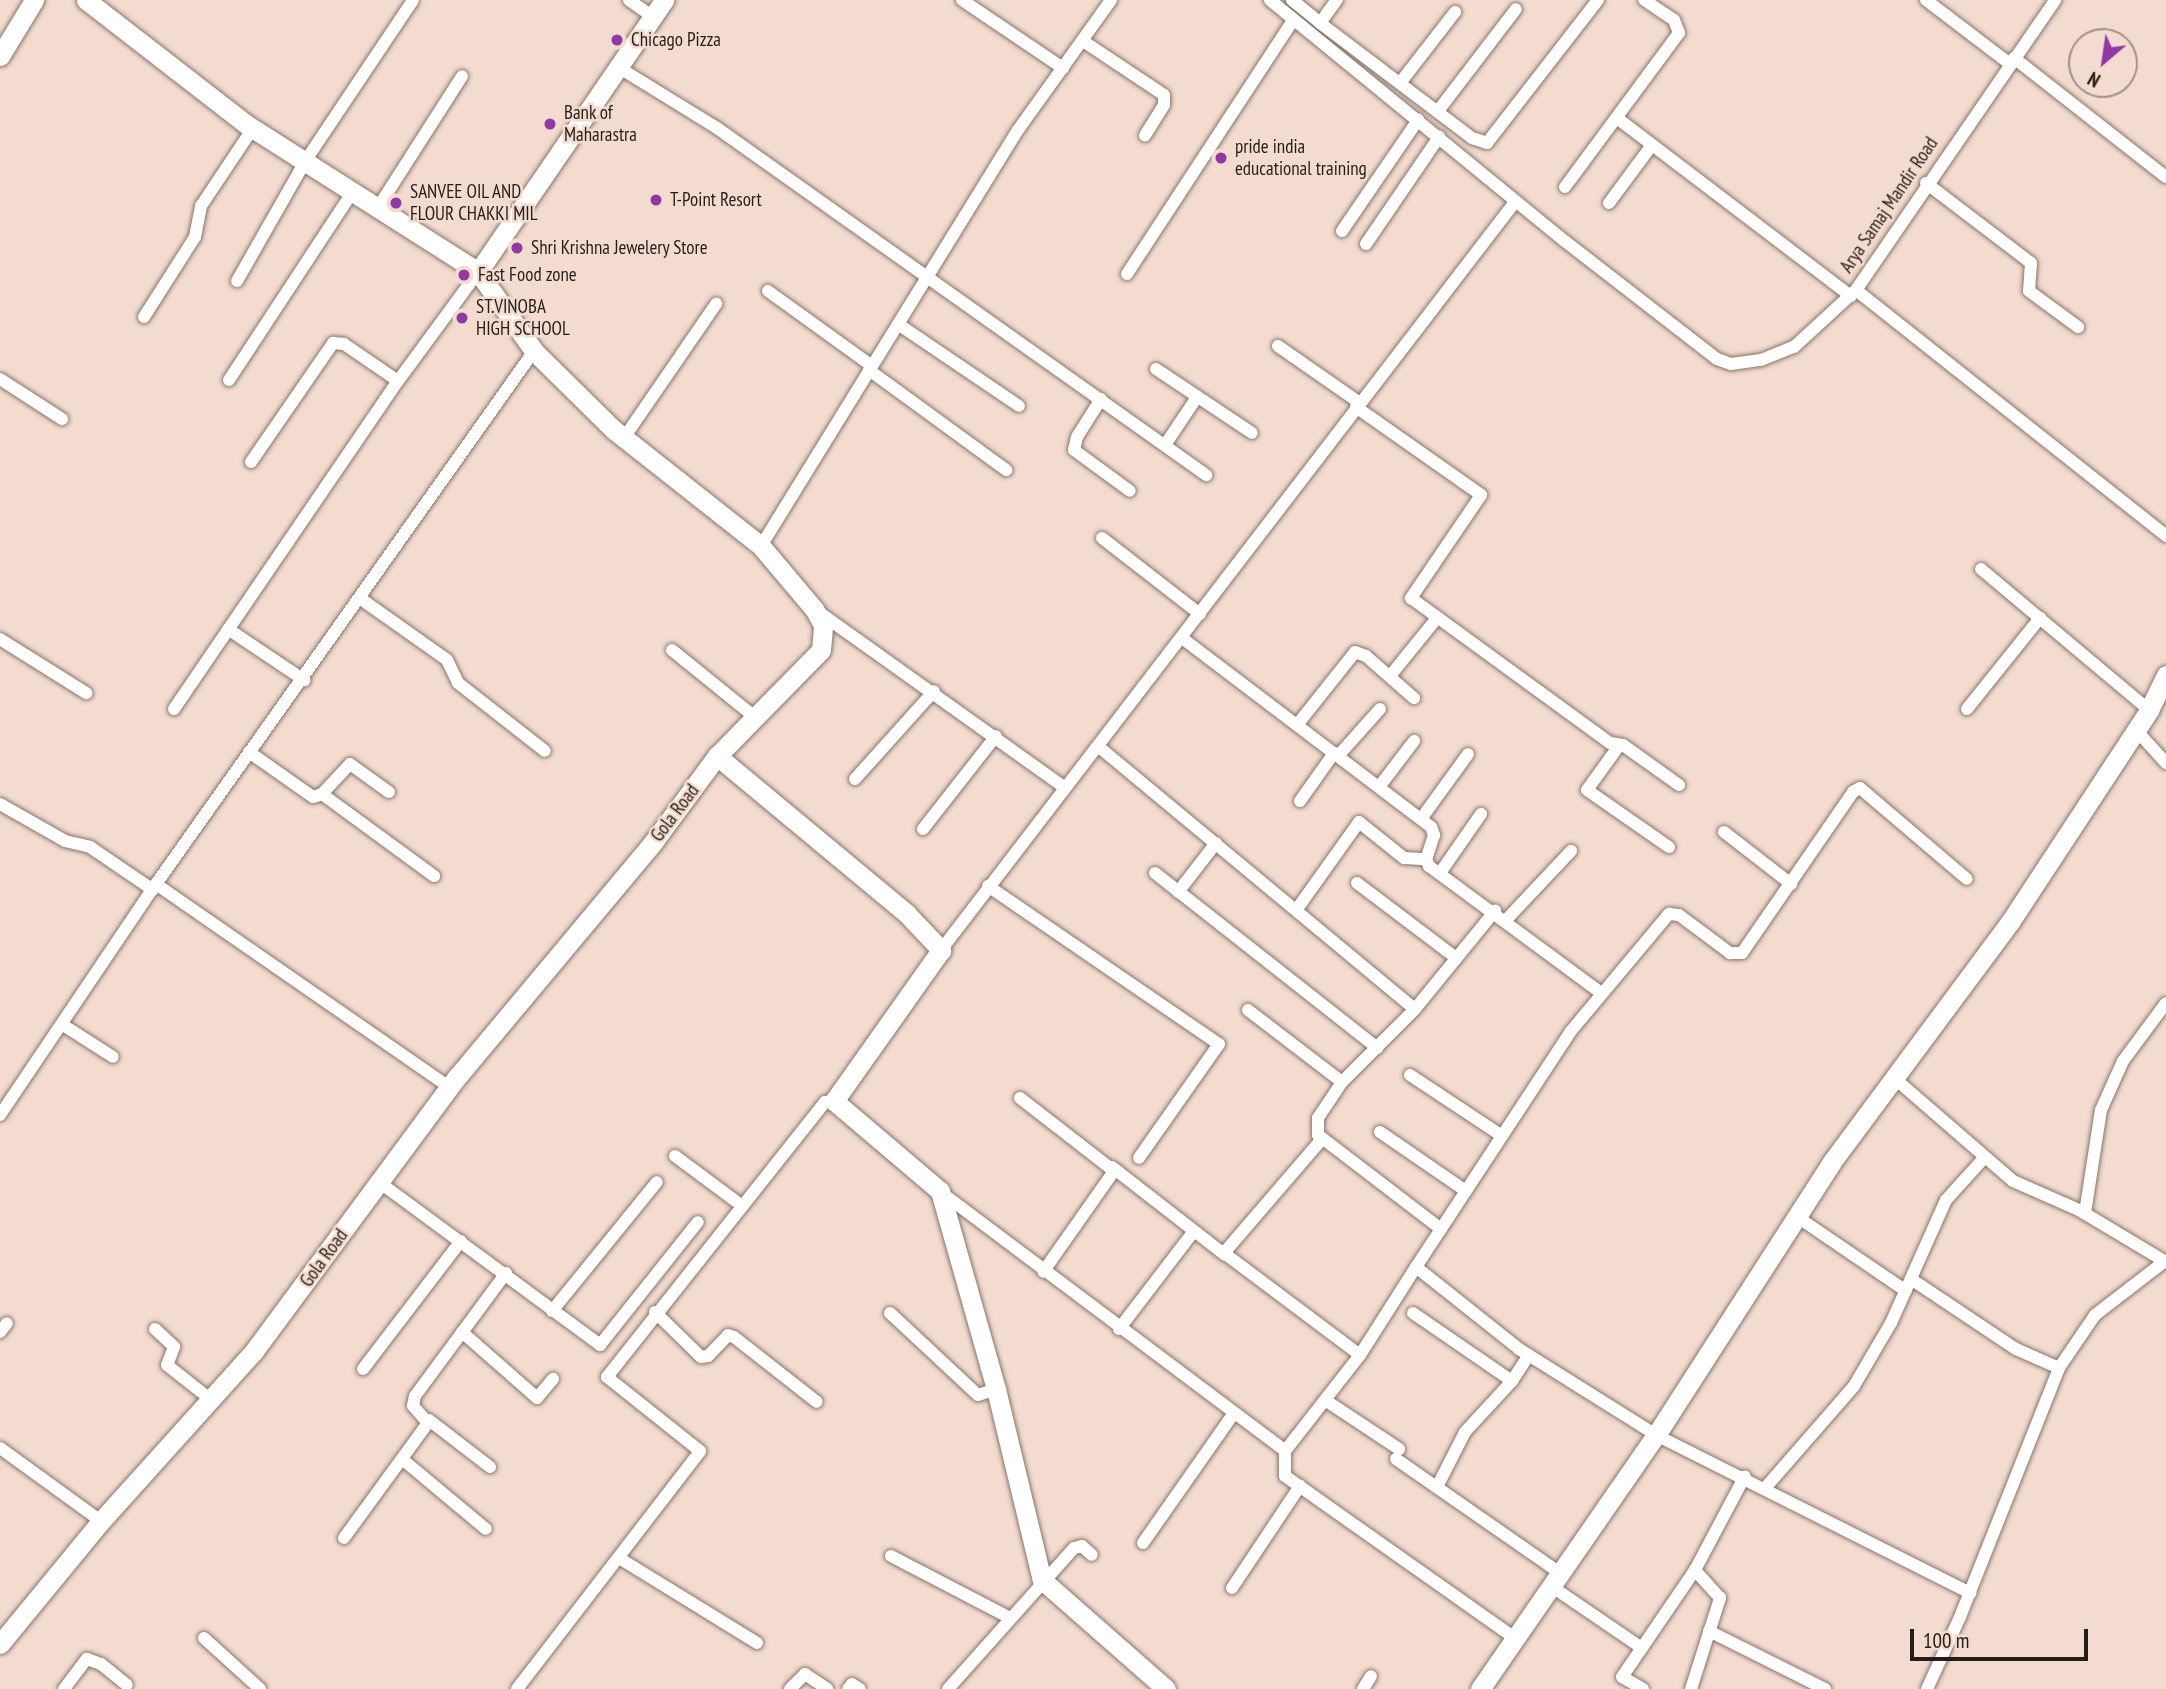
<!DOCTYPE html>
<html>
<head>
<meta charset="utf-8">
<style>
  body { margin:0 }
  #map { position:relative; width:2166px; height:1689px; overflow:hidden; background:#f3dccf; font-family:"PT Sans Narrow",sans-serif }
  div>[style] { position:absolute }
  [style*='--x'] { left:calc(var(--x)*1px); top:calc(var(--y)*1px); width:calc(var(--w)*1px); rotate:calc(var(--a)*1deg) }
  .roads { filter:drop-shadow(0 0 2px #897569) drop-shadow(0 0 2px #897569) }
  .street>* { height:12px; margin:-6px; padding:0 6px; transform-origin:6px; border-radius:6px; background:#fff }
  .secondary>* { height:19px; margin:-9.5px; padding:0 9.5px; transform-origin:9.5px; border-radius:9.5px; background:#fff }
  .dots>* { width:19px; height:19px; translate:-50% -50%; box-sizing:border-box; border:4px solid #f3dccf; border-radius:50% }
  span { translate:-50% -50%; white-space:nowrap; text-align:center; line-height:1.15; -webkit-text-stroke:5px #f3dccf; paint-order:stroke }
  .poi-label { font-size:19px; color:#261d19 }
  .left { translate:0 -50%; text-align:left }
  .street-label { font-size:19px; color:#261d19 }
  .north { position:absolute; left:2068px; top:28px; width:70px; height:70px; box-sizing:border-box; background:#f3dccf; border:2px solid #a19086; border-radius:50%; rotate:209deg; font-size:19px; font-weight:700; line-height:28px; text-align:center; color:#261d19 }
  .north::after { content:''; display:block; margin:auto; width:24px; height:32px; background:#9039a5; clip-path:polygon(50% 0,100% 100%,50% 72%,0 100%) }
  .scale { position:absolute; left:1910px; top:1629px; width:178px; height:32px; box-sizing:border-box; border:4px solid #261d19; border-top:0; padding-left:9px; font-size:21px; line-height:24px; white-space:nowrap; color:#261d19; -webkit-text-stroke:5px #f3dccf; paint-order:stroke }
</style>
</head>
<body>
<div id="map">
  <div class="roads">
    <div class="street">
      <i style="--x:629;--y:0;--w:28;--a:35"></i>
      <i style="--x:962;--y:0;--w:122;--a:34"></i>
      <i style="--x:1270;--y:0;--w:382;--a:39.3"></i>
      <i style="--x:1566;--y:242;--w:191;--a:37.8"></i>
      <i style="--x:1717;--y:359;--w:15;--a:20"></i>
      <i style="--x:1731;--y:364;--w:30;--a:-8"></i>
      <i style="--x:1761;--y:360;--w:35;--a:-22"></i>
      <i style="--x:1794;--y:347;--w:84;--a:-42.6"></i>
      <i style="--x:1856;--y:290;--w:352;--a:-55.5"></i>
      <i style="--x:1292;--y:0;--w:36;--a:39"></i>
      <i style="--x:1320;--y:23;--w:29;--a:-54"></i>
      <i style="--x:1926;--y:0;--w:106;--a:37.3"></i>
      <i style="--x:1320;--y:23;--w:191;--a:37.1"></i>
      <i style="--x:1472;--y:138;--w:16;--a:18"></i>
      <i style="--x:1487;--y:143;--w:181;--a:-52.2"></i>
      <i style="--x:1083;--y:41;--w:97;--a:33.7"></i>
      <i style="--x:1164;--y:95;--w:10;--a:90"></i>
      <i style="--x:1164;--y:105;--w:36;--a:122"></i>
      <i style="--x:2014;--y:58;--w:193;--a:38.1"></i>
      <i style="--x:618;--y:67;--w:116;--a:31.6"></i>
      <i style="--x:717;--y:128;--w:600;--a:35.36"></i>
      <i style="--x:1400;--y:83;--w:90;--a:-52.2"></i>
      <i style="--x:1438;--y:111;--w:128;--a:-52.6"></i>
      <i style="--x:1617;--y:118;--w:294;--a:37.3"></i>
      <i style="--x:1926;--y:183;--w:132;--a:37.3"></i>
      <i style="--x:2031;--y:263;--w:28;--a:94"></i>
      <i style="--x:2029;--y:291;--w:61;--a:36.3"></i>
      <i style="--x:1565;--y:187;--w:192;--a:-53.5"></i>
      <i style="--x:1679;--y:33;--w:14;--a:-111"></i>
      <i style="--x:1674;--y:20;--w:36;--a:-146"></i>
      <i style="--x:1609;--y:203;--w:72;--a:-53.4"></i>
      <i style="--x:379;--y:206;--w:154;--a:-57.4"></i>
      <i style="--x:1342;--y:231;--w:135;--a:-55.6"></i>
      <i style="--x:1366;--y:244;--w:130;--a:-55.7"></i>
      <i style="--x:1127;--y:274;--w:303;--a:-56.8"></i>
      <i style="--x:237;--y:281;--w:139;--a:-60.3"></i>
      <i style="--x:306;--y:160;--w:192;--a:-56.2"></i>
      <i style="--x:1856;--y:290;--w:396;--a:38.4"></i>
      <i style="--x:768;--y:291;--w:128;--a:35.8"></i>
      <i style="--x:144;--y:317;--w:95;--a:-57.5"></i>
      <i style="--x:195;--y:237;--w:32;--a:-79"></i>
      <i style="--x:201;--y:206;--w:94;--a:-56.3"></i>
      <i style="--x:898;--y:324;--w:146;--a:34.1"></i>
      <i style="--x:1278;--y:346;--w:100;--a:34.8"></i>
      <i style="--x:1156;--y:369;--w:115;--a:33.7"></i>
      <i style="--x:869;--y:370;--w:170;--a:36.1"></i>
      <i style="--x:0;--y:379;--w:74;--a:32.8"></i>
      <i style="--x:229;--y:380;--w:227;--a:-56.7"></i>
      <i style="--x:1101;--y:399;--w:45;--a:122.3"></i>
      <i style="--x:1077;--y:437;--w:13;--a:103"></i>
      <i style="--x:1074;--y:450;--w:69;--a:36.2"></i>
      <i style="--x:1356;--y:407;--w:153;--a:35.1"></i>
      <i style="--x:1481;--y:495;--w:125;--a:124.2"></i>
      <i style="--x:1411;--y:598;--w:246;--a:36.1"></i>
      <i style="--x:1610;--y:743;--w:13;--a:9"></i>
      <i style="--x:1623;--y:745;--w:69;--a:35.5"></i>
      <i style="--x:624;--y:438;--w:163;--a:-55.5"></i>
      <i style="--x:1165;--y:445;--w:58;--a:-56.3"></i>
      <i style="--x:251;--y:462;--w:145;--a:-55.4"></i>
      <i style="--x:333;--y:343;--w:11;--a:5"></i>
      <i style="--x:344;--y:344;--w:65;--a:34.4"></i>
      <i style="--x:1102;--y:538;--w:124;--a:37.8"></i>
      <i style="--x:761;--y:546;--w:489;--a:-58.3"></i>
      <i style="--x:1018;--y:130;--w:160;--a:-54.4"></i>
      <i style="--x:1981;--y:569;--w:219;--a:40"></i>
      <i style="--x:361;--y:599;--w:105;--a:35.3"></i>
      <i style="--x:447;--y:660;--w:25;--a:64"></i>
      <i style="--x:458;--y:683;--w:110;--a:38"></i>
      <i style="--x:820;--y:613;--w:301;--a:35.5"></i>
      <i style="--x:228;--y:629;--w:92;--a:33.9"></i>
      <i style="--x:1182;--y:638;--w:313;--a:37.2"></i>
      <i style="--x:1431;--y:827;--w:9;--a:69"></i>
      <i style="--x:1434;--y:835;--w:25;--a:108"></i>
      <i style="--x:1426;--y:859;--w:8;--a:67"></i>
      <i style="--x:1429;--y:866;--w:212;--a:36.4"></i>
      <i style="--x:0;--y:639;--w:102;--a:32.1"></i>
      <i style="--x:672;--y:650;--w:108;--a:39"></i>
      <i style="--x:1390;--y:676;--w:75;--a:-51"></i>
      <i style="--x:174;--y:709;--w:397;--a:-55.7"></i>
      <i style="--x:398;--y:381;--w:135;--a:-53.7"></i>
      <i style="--x:1967;--y:709;--w:117;--a:-51.3"></i>
      <i style="--x:1297;--y:725;--w:93;--a:-51.5"></i>
      <i style="--x:1355;--y:652;--w:12;--a:20"></i>
      <i style="--x:1366;--y:656;--w:64;--a:41.2"></i>
      <i style="--x:2136;--y:730;--w:45;--a:47.7"></i>
      <i style="--x:1099;--y:747;--w:410;--a:39.7"></i>
      <i style="--x:1618;--y:747;--w:53;--a:125.8"></i>
      <i style="--x:1587;--y:790;--w:100;--a:34.8"></i>
      <i style="--x:249;--y:752;--w:78;--a:35.1"></i>
      <i style="--x:313;--y:797;--w:9;--a:-18"></i>
      <i style="--x:322;--y:794;--w:41;--a:-47"></i>
      <i style="--x:350;--y:764;--w:48;--a:35.7"></i>
      <i style="--x:1338;--y:756;--w:63;--a:-48.2"></i>
      <i style="--x:855;--y:779;--w:118;--a:-48.1"></i>
      <i style="--x:1379;--y:787;--w:58;--a:-52.7"></i>
      <i style="--x:322;--y:794;--w:139;--a:36.2"></i>
      <i style="--x:1300;--y:801;--w:59;--a:-54.7"></i>
      <i style="--x:0;--y:804;--w:75;--a:29.6"></i>
      <i style="--x:65;--y:841;--w:26;--a:13"></i>
      <i style="--x:90;--y:847;--w:76;--a:34.3"></i>
      <i style="--x:1421;--y:819;--w:80;--a:-54.1"></i>
      <i style="--x:923;--y:829;--w:118;--a:-51.9"></i>
      <i style="--x:1724;--y:832;--w:85;--a:37.8"></i>
      <i style="--x:1155;--y:873;--w:283;--a:38.2"></i>
      <i style="--x:1440;--y:873;--w:72;--a:-55.2"></i>
      <i style="--x:1357;--y:883;--w:124;--a:37.1"></i>
      <i style="--x:156;--y:884;--w:356;--a:34.7"></i>
      <i style="--x:988;--y:886;--w:280;--a:34.4"></i>
      <i style="--x:1219;--y:1044;--w:139;--a:125.1"></i>
      <i style="--x:1178;--y:892;--w:62;--a:-52.2"></i>
      <i style="--x:1297;--y:909;--w:107;--a:-54.5"></i>
      <i style="--x:1359;--y:822;--w:58;--a:38.7"></i>
      <i style="--x:1404;--y:858;--w:22;--a:3"></i>
      <i style="--x:1506;--y:920;--w:95;--a:-46.7"></i>
      <i style="--x:941;--y:950;--w:943;--a:-52.5"></i>
      <i style="--x:1248;--y:1010;--w:118;--a:37.5"></i>
      <i style="--x:63;--y:1025;--w:59;--a:32.6"></i>
      <i style="--x:1410;--y:1075;--w:110;--a:33.5"></i>
      <i style="--x:1893;--y:1077;--w:159;--a:40.9"></i>
      <i style="--x:2013;--y:1181;--w:72;--a:23.7"></i>
      <i style="--x:2079;--y:1210;--w:101;--a:30.9"></i>
      <i style="--x:1020;--y:1098;--w:119;--a:37.8"></i>
      <i style="--x:1114;--y:1171;--w:123;--a:125.1"></i>
      <i style="--x:0;--y:1115;--w:279;--a:-56"></i>
      <i style="--x:156;--y:884;--w:653;--a:-54.66"></i>
      <i style="--x:1380;--y:1132;--w:104;--a:34.5"></i>
      <i style="--x:1322;--y:1139;--w:150;--a:130.7"></i>
      <i style="--x:1224;--y:1253;--w:170;--a:36.9"></i>
      <i style="--x:675;--y:1156;--w:82;--a:36.6"></i>
      <i style="--x:1112;--y:1167;--w:143;--a:37.9"></i>
      <i style="--x:379;--y:1182;--w:275;--a:36.4"></i>
      <i style="--x:600;--y:1345;--w:157;--a:-51.5"></i>
      <i style="--x:942;--y:1193;--w:429;--a:36.9"></i>
      <i style="--x:1285;--y:1451;--w:122;--a:-52"></i>
      <i style="--x:1360;--y:1355;--w:104;--a:-57.5"></i>
      <i style="--x:1416;--y:1267;--w:132;--a:38.5"></i>
      <i style="--x:1519;--y:1349;--w:162;--a:32.1"></i>
      <i style="--x:1656;--y:1435;--w:352;--a:26.7"></i>
      <i style="--x:2085;--y:1213;--w:104;--a:-81.2"></i>
      <i style="--x:2101;--y:1110;--w:54;--a:-65.8"></i>
      <i style="--x:2123;--y:1061;--w:72;--a:-53.4"></i>
      <i style="--x:1796;--y:1216;--w:133;--a:34.3"></i>
      <i style="--x:1441;--y:1229;--w:155;--a:-142.6"></i>
      <i style="--x:1318;--y:1135;--w:17;--a:-90"></i>
      <i style="--x:1318;--y:1118;--w:43;--a:-56.3"></i>
      <i style="--x:1342;--y:1082;--w:103;--a:-45"></i>
      <i style="--x:1415;--y:1009;--w:127;--a:-50.8"></i>
      <i style="--x:1416;--y:1267;--w:282;--a:-56.7"></i>
      <i style="--x:1571;--y:1031;--w:153;--a:-50.1"></i>
      <i style="--x:1669;--y:914;--w:10;--a:6"></i>
      <i style="--x:1679;--y:915;--w:64;--a:36.7"></i>
      <i style="--x:1730;--y:953;--w:12;--a:0"></i>
      <i style="--x:1742;--y:953;--w:196;--a:-55.4"></i>
      <i style="--x:1853;--y:792;--w:8;--a:-30"></i>
      <i style="--x:1860;--y:788;--w:140;--a:40.4"></i>
      <i style="--x:1911;--y:1279;--w:126;--a:33.7"></i>
      <i style="--x:2016;--y:1349;--w:47;--a:23.8"></i>
      <i style="--x:552;--y:1311;--w:166;--a:-50.9"></i>
      <i style="--x:655;--y:1312;--w:64;--a:44.4"></i>
      <i style="--x:701;--y:1357;--w:7;--a:-8"></i>
      <i style="--x:708;--y:1356;--w:29;--a:-46"></i>
      <i style="--x:728;--y:1335;--w:6;--a:18"></i>
      <i style="--x:734;--y:1337;--w:105;--a:38.1"></i>
      <i style="--x:890;--y:1313;--w:120;--a:43"></i>
      <i style="--x:978;--y:1395;--w:19;--a:-18"></i>
      <i style="--x:1413;--y:1313;--w:120;--a:34.5"></i>
      <i style="--x:155;--y:1329;--w:26;--a:43"></i>
      <i style="--x:174;--y:1347;--w:19;--a:111"></i>
      <i style="--x:167;--y:1365;--w:55;--a:38.3"></i>
      <i style="--x:1119;--y:1329;--w:123;--a:-52.6"></i>
      <i style="--x:0;--y:1332;--w:11;--a:-52"></i>
      <i style="--x:462;--y:1332;--w:100;--a:41.3"></i>
      <i style="--x:537;--y:1398;--w:25;--a:-50"></i>
      <i style="--x:363;--y:1369;--w:161;--a:-52.6"></i>
      <i style="--x:1325;--y:1400;--w:89;--a:33.5"></i>
      <i style="--x:429;--y:1420;--w:77;--a:37.6"></i>
      <i style="--x:0;--y:1448;--w:125;--a:35.9"></i>
      <i style="--x:1285;--y:1451;--w:25;--a:90"></i>
      <i style="--x:1285;--y:1476;--w:281;--a:35.2"></i>
      <i style="--x:402;--y:1459;--w:109;--a:39.8"></i>
      <i style="--x:1396;--y:1459;--w:200;--a:34.8"></i>
      <i style="--x:1438;--y:1485;--w:59;--a:-63"></i>
      <i style="--x:1465;--y:1432;--w:69;--a:-47.3"></i>
      <i style="--x:1512;--y:1381;--w:31;--a:-57"></i>
      <i style="--x:1766;--y:1487;--w:134;--a:-48.9"></i>
      <i style="--x:1854;--y:1386;--w:73;--a:-59.6"></i>
      <i style="--x:1891;--y:1323;--w:135;--a:-65.9"></i>
      <i style="--x:1946;--y:1200;--w:58;--a:-47.8"></i>
      <i style="--x:344;--y:1538;--w:142;--a:-53.9"></i>
      <i style="--x:428;--y:1423;--w:23;--a:-131"></i>
      <i style="--x:413;--y:1406;--w:10;--a:-79"></i>
      <i style="--x:415;--y:1396;--w:153;--a:-53.5"></i>
      <i style="--x:1143;--y:1543;--w:159;--a:-55"></i>
      <i style="--x:891;--y:1556;--w:134;--a:27.5"></i>
      <i style="--x:619;--y:1558;--w:162;--a:31.6"></i>
      <i style="--x:1551;--y:1586;--w:110;--a:34.3"></i>
      <i style="--x:1232;--y:1588;--w:123;--a:-56.3"></i>
      <i style="--x:1709;--y:1631;--w:130;--a:26.6"></i>
      <i style="--x:204;--y:1638;--w:76;--a:42.3"></i>
      <i style="--x:64;--y:1689;--w:38;--a:-53"></i>
      <i style="--x:87;--y:1659;--w:15;--a:20"></i>
      <i style="--x:101;--y:1664;--w:33;--a:39"></i>
      <i style="--x:517;--y:1689;--w:300;--a:-52.4"></i>
      <i style="--x:700;--y:1451;--w:119;--a:-141.5"></i>
      <i style="--x:607;--y:1377;--w:351;--a:-51.6"></i>
      <i style="--x:825;--y:1102;--w:9;--a:-6"></i>
      <i style="--x:790;--y:1689;--w:21;--a:-45"></i>
      <i style="--x:805;--y:1674;--w:27;--a:34"></i>
      <i style="--x:848;--y:1689;--w:6;--a:-51"></i>
      <i style="--x:852;--y:1684;--w:9;--a:32"></i>
      <i style="--x:948;--y:1689;--w:189;--a:-48.2"></i>
      <i style="--x:1074;--y:1548;--w:8;--a:-14"></i>
      <i style="--x:1082;--y:1546;--w:13;--a:42"></i>
      <i style="--x:1363;--y:1689;--w:15;--a:-58"></i>
      <i style="--x:1643;--y:1689;--w:24;--a:-150"></i>
      <i style="--x:1622;--y:1677;--w:130;--a:-55.7"></i>
      <i style="--x:1691;--y:1689;--w:96;--a:-72.3"></i>
      <i style="--x:1720;--y:1598;--w:38;--a:-132"></i>
      <i style="--x:1695;--y:1570;--w:106;--a:-62"></i>
      <i style="--x:1927;--y:1689;--w:79;--a:-65.4"></i>
      <i style="--x:1960;--y:1617;--w:268;--a:-68.3"></i>
      <i style="--x:2059;--y:1368;--w:64;--a:-55.8"></i>
      <i style="--x:2095;--y:1315;--w:88;--a:-37.6"></i>
    </div>
    <div class="secondary">
      <i style="--x:86;--y:0;--w:202;--a:37.8"></i>
      <i style="--x:246;--y:124;--w:275;--a:32.5"></i>
      <i style="--x:0;--y:56;--w:66;--a:-58.7"></i>
      <i style="--x:717;--y:756;--w:247;--a:39.7"></i>
      <i style="--x:907;--y:914;--w:50;--a:46.6"></i>
      <i style="--x:941;--y:950;--w:185;--a:125.3"></i>
      <i style="--x:834;--y:1101;--w:139;--a:40.3"></i>
      <i style="--x:940;--y:1191;--w:206;--a:74.2"></i>
      <i style="--x:996;--y:1389;--w:196;--a:76.5"></i>
      <i style="--x:1042;--y:1580;--w:165;--a:41.3"></i>
      <i style="--x:0;--y:1644;--w:159;--a:-50.6"></i>
      <i style="--x:101;--y:1521;--w:229;--a:-48"></i>
      <i style="--x:254;--y:1351;--w:341;--a:-53.5"></i>
      <i style="--x:457;--y:1077;--w:307;--a:-50.1"></i>
      <i style="--x:654;--y:841;--w:106;--a:-53.5"></i>
      <i style="--x:717;--y:756;--w:148;--a:-45.5"></i>
      <i style="--x:821;--y:650;--w:25;--a:-85"></i>
      <i style="--x:823;--y:625;--w:18;--a:-119"></i>
      <i style="--x:814;--y:609;--w:82;--a:-130.1"></i>
      <i style="--x:761;--y:546;--w:187;--a:-141.7"></i>
      <i style="--x:614;--y:430;--w:112;--a:-135.4"></i>
      <i style="--x:534;--y:351;--w:97;--a:-125.3"></i>
      <i style="--x:478;--y:272;--w:330;--a:-55.6"></i>
      <i style="--x:1480;--y:1689;--w:309;--a:-55.3"></i>
      <i style="--x:1656;--y:1435;--w:323;--a:-57.2"></i>
      <i style="--x:1831;--y:1163;--w:300;--a:-53.4"></i>
      <i style="--x:2010;--y:922;--w:254;--a:-56.7"></i>
      <i style="--x:2149;--y:710;--w:39;--a:-64"></i>
    </div>
  </div>
  <div class="dots">
    <i style="left:617px;top:40px;background:#9039a5"></i>
    <i style="left:550px;top:124px;background:#9039a5"></i>
    <i style="left:1221px;top:158px;background:#9039a5"></i>
    <i style="left:656px;top:200px;background:#9039a5"></i>
    <i style="left:396px;top:203px;background:#9039a5"></i>
    <i style="left:517px;top:248px;background:#9039a5"></i>
    <i style="left:464px;top:275px;background:#9039a5"></i>
    <i style="left:462px;top:318px;background:#9039a5"></i>
  </div>
  <div class="poi-label">
    <span class="left" style="left:631px;top:40px">Chicago Pizza</span>
    <span class="left" style="left:564px;top:124px">Bank of<br>Maharastra</span>
    <span class="left" style="left:1235px;top:158px">pride india<br>educational training</span>
    <span class="left" style="left:410px;top:203px">SANVEE OIL AND<br>FLOUR CHAKKI MIL</span>
    <span class="left" style="left:670px;top:200px">T-Point Resort</span>
    <span class="left" style="left:531px;top:248px">Shri Krishna Jewelery Store</span>
    <span class="left" style="left:478px;top:275px">Fast Food zone</span>
    <span class="left" style="left:476px;top:318px">ST.VINOBA<br>HIGH SCHOOL</span>
  </div>
  <div class="street-label">
    <span style="left:1889px;top:205px;rotate:-56deg">Arya Samaj Mandir Road</span>
    <span style="left:675px;top:813px;rotate:-53deg">Gola Road</span>
    <span style="left:324px;top:1258px;rotate:-54deg">Gola Road</span>
  </div>
  <div class="north">N</div>
  <div class="scale">100 m</div>
</div>
</body>
</html>
